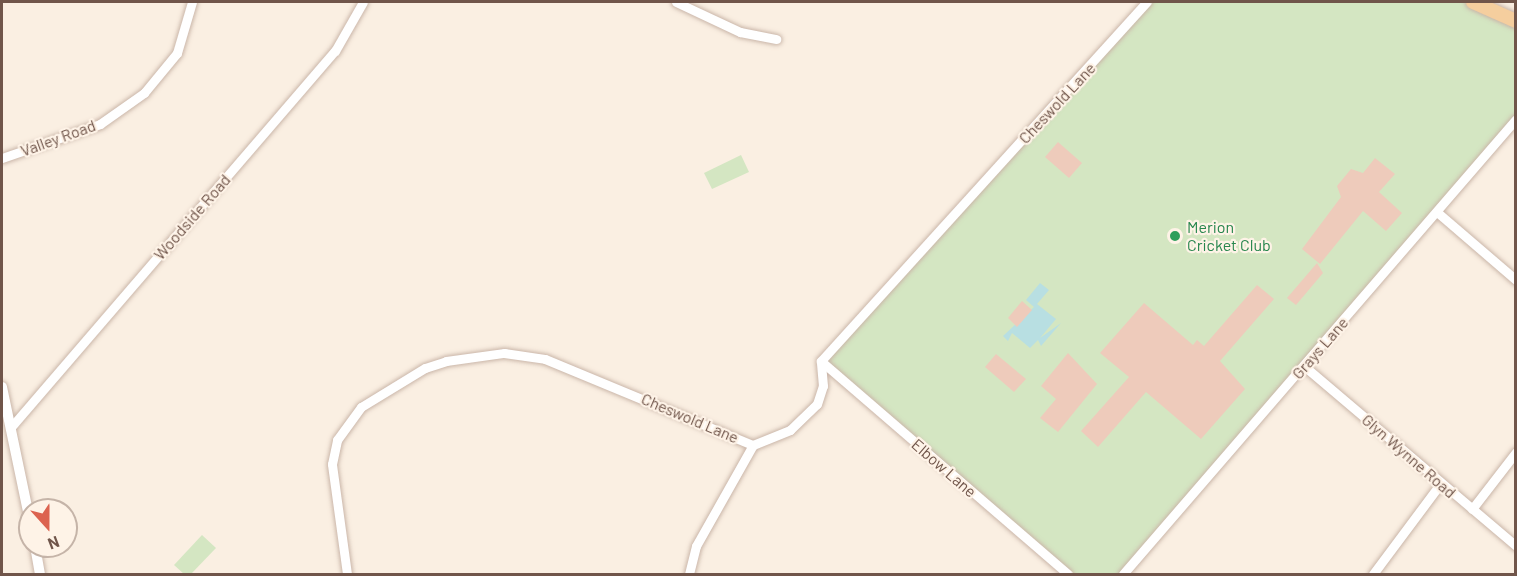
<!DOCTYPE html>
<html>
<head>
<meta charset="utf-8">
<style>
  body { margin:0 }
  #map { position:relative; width:1517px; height:576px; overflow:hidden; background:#faefe2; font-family:Barlow,sans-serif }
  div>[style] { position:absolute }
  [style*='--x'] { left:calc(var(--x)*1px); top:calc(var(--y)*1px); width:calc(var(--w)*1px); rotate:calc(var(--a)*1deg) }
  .green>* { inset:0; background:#d4e6c2 }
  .water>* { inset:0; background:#b8dfe2 }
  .building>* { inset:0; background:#eecbbb }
  .roads { filter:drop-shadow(0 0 2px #cab6a9) drop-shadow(0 0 2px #cab6a9) }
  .minor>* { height:9px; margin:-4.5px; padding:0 4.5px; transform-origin:4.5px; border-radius:4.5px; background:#fff }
  .tertiary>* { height:10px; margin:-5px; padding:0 5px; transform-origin:5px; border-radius:5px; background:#fff }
  .primary>* { height:14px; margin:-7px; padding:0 7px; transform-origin:7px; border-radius:7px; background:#f5ce9e }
  .dots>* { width:16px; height:16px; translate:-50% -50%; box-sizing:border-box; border:3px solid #fef3e7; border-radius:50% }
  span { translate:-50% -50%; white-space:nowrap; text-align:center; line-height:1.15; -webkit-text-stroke:4.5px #fef3e7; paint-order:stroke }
  .street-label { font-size:16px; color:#70554a }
  .leisure-label { font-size:16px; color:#27864d }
  .left { translate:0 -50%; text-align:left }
  .frame { position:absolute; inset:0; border:3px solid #70554a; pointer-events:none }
  .north { position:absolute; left:18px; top:498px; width:60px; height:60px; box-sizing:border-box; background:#fef3e7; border:2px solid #c5b4a8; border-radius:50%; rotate:159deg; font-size:16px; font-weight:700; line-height:24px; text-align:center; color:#70554a }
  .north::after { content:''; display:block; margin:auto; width:21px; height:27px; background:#dc634f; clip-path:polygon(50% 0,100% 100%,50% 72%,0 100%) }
</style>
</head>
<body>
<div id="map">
  <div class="green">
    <i style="clip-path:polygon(1147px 2px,1467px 2px,1515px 23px,1515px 118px,1123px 574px,1068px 574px,821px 361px)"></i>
    <i style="clip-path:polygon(741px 155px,749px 172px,712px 189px,704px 173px)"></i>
    <i style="clip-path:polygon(202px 535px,216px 548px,191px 574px,184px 574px,174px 565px)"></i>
  </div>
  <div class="water">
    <i style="clip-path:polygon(1040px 283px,1049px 290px,1037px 304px,1056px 319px,1040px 338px,1061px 323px,1041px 346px,1038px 340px,1030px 348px,1012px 333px,1008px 341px,1003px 336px,1034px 307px,1026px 300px)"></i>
  </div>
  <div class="building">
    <i style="clip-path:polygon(1058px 142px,1082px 163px,1069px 178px,1045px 157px)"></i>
    <i style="clip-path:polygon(1375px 158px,1395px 174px,1379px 192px,1402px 213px,1386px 231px,1363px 211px,1320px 264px,1302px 249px,1341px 197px,1337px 186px,1351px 169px,1363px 173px)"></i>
    <i style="clip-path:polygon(1317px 263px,1323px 273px,1296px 305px,1287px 298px)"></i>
    <i style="clip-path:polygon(1257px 285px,1274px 299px,1220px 361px,1245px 389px,1201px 439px,1146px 392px,1098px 447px,1081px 431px,1129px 377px,1100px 353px,1144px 303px,1193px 345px,1197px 340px,1204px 346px)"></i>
    <i style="clip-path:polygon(1022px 301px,1032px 310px,1017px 327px,1008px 318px)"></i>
    <i style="clip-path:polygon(1068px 353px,1097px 384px,1058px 432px,1040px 418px,1056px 399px,1041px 386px)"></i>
    <i style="clip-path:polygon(996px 354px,1026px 379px,1014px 392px,985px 367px)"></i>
  </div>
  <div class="roads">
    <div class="minor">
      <i style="--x:676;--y:2;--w:71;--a:25.1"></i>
      <i style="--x:740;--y:32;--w:37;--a:11"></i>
      <i style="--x:2;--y:158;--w:104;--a:-19.1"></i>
      <i style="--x:100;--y:124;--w:54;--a:-35.2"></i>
      <i style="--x:144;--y:93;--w:52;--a:-50.5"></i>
      <i style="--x:177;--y:53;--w:53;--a:-73.6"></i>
      <i style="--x:1437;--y:212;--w:104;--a:40.7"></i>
      <i style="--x:821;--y:361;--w:326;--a:40.8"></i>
      <i style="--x:1304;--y:366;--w:278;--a:40.3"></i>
      <i style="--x:12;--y:426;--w:495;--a:-49.3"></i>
      <i style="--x:335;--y:51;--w:56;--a:-60.3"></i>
      <i style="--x:1472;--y:509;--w:72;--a:-52.3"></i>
      <i style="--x:347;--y:574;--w:111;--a:-97.8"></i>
      <i style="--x:332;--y:464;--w:25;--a:-78"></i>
      <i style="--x:337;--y:440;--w:41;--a:-54"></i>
      <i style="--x:361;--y:407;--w:75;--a:-31.4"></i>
      <i style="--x:425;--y:368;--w:22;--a:-18"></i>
      <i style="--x:446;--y:361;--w:59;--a:-7.9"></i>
      <i style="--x:504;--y:353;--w:41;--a:8.3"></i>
      <i style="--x:545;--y:359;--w:225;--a:22.5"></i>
      <i style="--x:753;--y:445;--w:40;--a:-22"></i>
      <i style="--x:790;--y:430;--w:37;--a:-44"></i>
      <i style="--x:817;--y:404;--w:19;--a:-72"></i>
      <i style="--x:823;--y:386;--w:25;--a:-95"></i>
      <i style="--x:821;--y:361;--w:485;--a:-47.8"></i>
      <i style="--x:689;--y:574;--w:29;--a:-76"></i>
      <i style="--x:696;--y:546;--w:116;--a:-60.6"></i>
      <i style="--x:1123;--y:574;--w:601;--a:-49.18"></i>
      <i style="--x:1373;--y:574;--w:112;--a:-53.3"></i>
    </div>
    <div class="tertiary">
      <i style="--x:2;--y:387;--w:137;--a:78.2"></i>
      <i style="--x:35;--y:546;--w:28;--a:80"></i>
    </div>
    <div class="primary">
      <i style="--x:1473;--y:2;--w:47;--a:23.8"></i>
    </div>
  </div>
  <div class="dots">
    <i style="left:1175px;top:236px;background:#2e9e5b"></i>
  </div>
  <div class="street-label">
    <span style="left:1057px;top:103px;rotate:-47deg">Cheswold Lane</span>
    <span style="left:58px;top:138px;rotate:-20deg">Valley Road</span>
    <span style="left:192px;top:217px;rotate:-49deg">Woodside Road</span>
    <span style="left:1320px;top:348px;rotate:-49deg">Grays Lane</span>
    <span style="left:690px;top:418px;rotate:23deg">Cheswold Lane</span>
    <span style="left:1409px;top:456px;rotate:41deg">Glyn Wynne Road</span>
    <span style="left:944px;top:468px;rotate:41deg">Elbow Lane</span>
  </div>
  <div class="leisure-label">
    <span class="left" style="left:1187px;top:236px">Merion<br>Cricket Club</span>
  </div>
  <div class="frame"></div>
  <div class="north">N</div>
</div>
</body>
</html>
